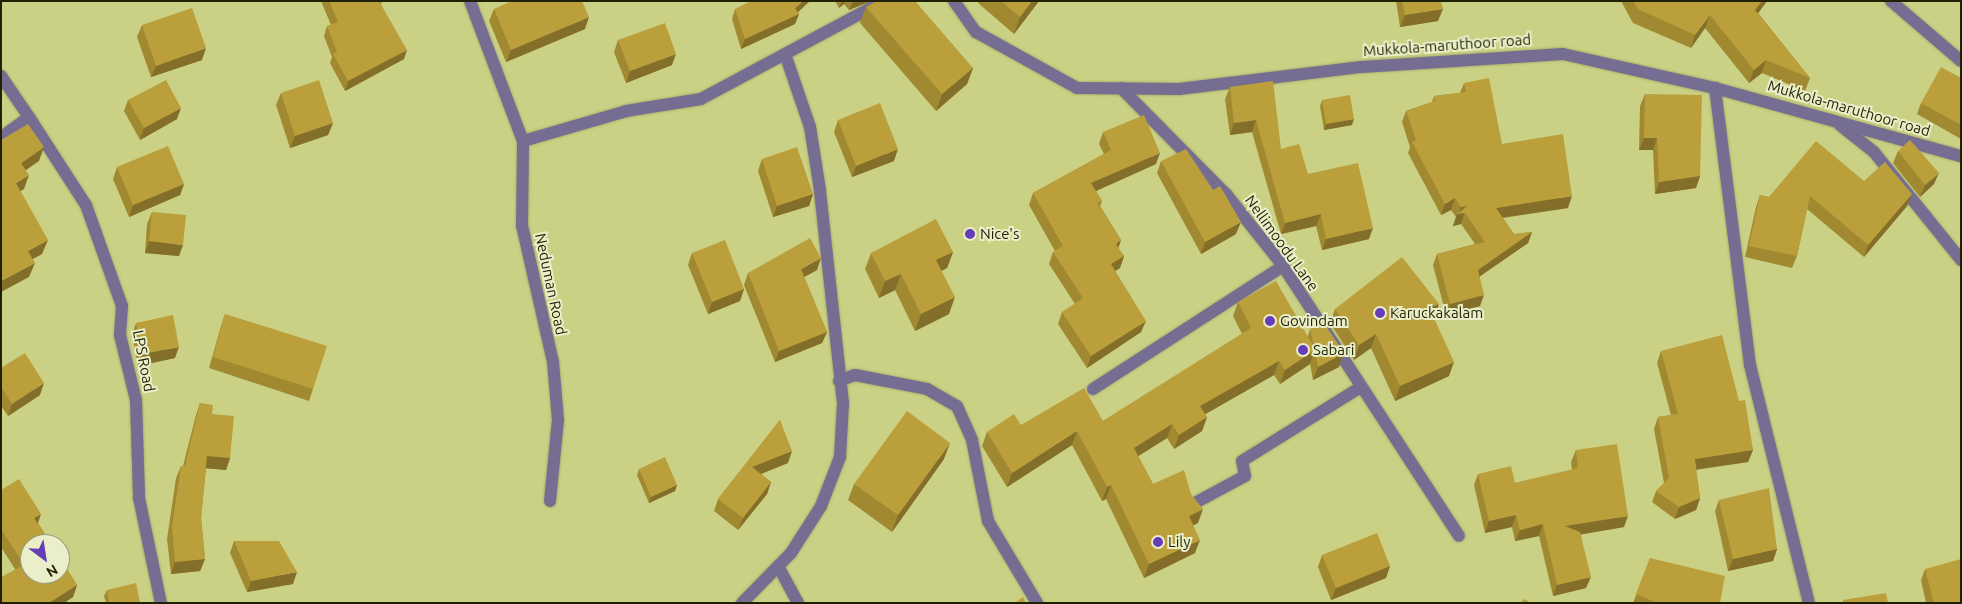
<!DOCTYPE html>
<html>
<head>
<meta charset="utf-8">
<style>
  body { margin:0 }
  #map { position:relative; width:1962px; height:604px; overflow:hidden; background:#cad185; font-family:Ubuntu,sans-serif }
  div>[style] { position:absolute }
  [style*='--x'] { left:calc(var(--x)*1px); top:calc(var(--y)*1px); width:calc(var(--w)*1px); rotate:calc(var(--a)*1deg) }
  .roads { filter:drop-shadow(0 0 1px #a8ae6b) drop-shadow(0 0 1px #a8ae6b) }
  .minor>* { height:12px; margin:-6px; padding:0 6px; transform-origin:6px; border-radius:6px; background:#756e92 }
  .wall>* { inset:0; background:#a18932 }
  .shaded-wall>* { inset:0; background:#836f29 }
  .building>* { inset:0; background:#bb9f3a }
  .dots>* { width:14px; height:14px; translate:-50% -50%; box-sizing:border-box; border:2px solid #eaefc9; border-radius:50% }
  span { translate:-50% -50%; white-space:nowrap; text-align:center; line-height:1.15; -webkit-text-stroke:4px #eaefc9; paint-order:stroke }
  .street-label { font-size:15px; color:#1f2102 }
  .poi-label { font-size:15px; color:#1f2102 }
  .left { translate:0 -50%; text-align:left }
  .frame { position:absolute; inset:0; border:2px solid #1f2102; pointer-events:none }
  .north { position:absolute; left:20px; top:534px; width:50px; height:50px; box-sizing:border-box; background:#eaefc9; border:1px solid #999d79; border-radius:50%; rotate:149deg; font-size:14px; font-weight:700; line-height:20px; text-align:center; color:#1f2102 }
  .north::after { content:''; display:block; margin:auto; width:18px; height:22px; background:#653eb7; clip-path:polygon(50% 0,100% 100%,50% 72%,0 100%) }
</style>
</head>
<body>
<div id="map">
  <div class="roads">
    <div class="minor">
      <i style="--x:470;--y:1;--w:150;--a:69.3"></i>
      <i style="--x:954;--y:1;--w:38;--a:55"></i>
      <i style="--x:976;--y:32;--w:115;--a:29"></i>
      <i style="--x:1077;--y:88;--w:102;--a:0.6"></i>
      <i style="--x:1179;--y:89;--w:184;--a:-6.9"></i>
      <i style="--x:1362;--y:67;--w:201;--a:-3.7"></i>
      <i style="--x:1563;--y:54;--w:156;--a:12.6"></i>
      <i style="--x:1715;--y:88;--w:255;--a:15.5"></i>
      <i style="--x:1891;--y:1;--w:92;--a:40.6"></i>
      <i style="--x:1;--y:76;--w:50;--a:55.7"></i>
      <i style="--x:29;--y:117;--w:34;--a:144"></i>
      <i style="--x:1121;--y:88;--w:149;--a:45.3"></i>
      <i style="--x:1226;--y:194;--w:92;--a:51.6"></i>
      <i style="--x:1283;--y:266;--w:322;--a:56.9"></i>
      <i style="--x:1715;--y:88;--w:279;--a:82.8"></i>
      <i style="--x:1750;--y:365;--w:245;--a:76.1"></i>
      <i style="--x:29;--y:117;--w:105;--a:57.1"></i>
      <i style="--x:86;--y:205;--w:107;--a:70.4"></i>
      <i style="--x:122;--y:306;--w:29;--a:94"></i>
      <i style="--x:120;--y:335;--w:67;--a:76.2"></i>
      <i style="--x:136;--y:400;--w:98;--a:88.2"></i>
      <i style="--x:139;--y:498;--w:107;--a:78.2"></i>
      <i style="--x:1840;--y:125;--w:43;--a:38.5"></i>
      <i style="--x:1874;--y:152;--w:139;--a:51.1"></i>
      <i style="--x:839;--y:381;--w:17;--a:-21"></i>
      <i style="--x:855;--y:375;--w:73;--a:11"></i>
      <i style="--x:927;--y:389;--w:34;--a:30"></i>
      <i style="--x:957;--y:406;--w:37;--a:66"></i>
      <i style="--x:972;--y:440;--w:83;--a:78.8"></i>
      <i style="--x:988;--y:521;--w:96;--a:59.1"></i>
      <i style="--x:1093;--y:389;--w:226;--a:-32.9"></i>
      <i style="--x:550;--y:501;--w:81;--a:-84.4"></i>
      <i style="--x:558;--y:420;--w:58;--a:-94.9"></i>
      <i style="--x:553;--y:362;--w:139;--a:-102.8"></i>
      <i style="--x:522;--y:226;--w:85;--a:-89.3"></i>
      <i style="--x:523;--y:141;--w:107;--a:-16.2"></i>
      <i style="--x:626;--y:111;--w:76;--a:-9.1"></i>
      <i style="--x:701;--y:99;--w:208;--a:-28.2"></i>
      <i style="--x:1193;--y:504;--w:59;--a:-28.3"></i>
      <i style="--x:1245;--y:476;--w:15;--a:-101"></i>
      <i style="--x:1242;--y:461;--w:140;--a:-31.9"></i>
      <i style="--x:778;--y:566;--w:42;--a:61.6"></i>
      <i style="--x:742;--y:603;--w:70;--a:-45.6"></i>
      <i style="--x:791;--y:553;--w:56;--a:-57.4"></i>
      <i style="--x:821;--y:506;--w:53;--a:-68.8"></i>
      <i style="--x:840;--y:457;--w:54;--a:-86.8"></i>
      <i style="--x:843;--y:403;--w:214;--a:-96.2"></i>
      <i style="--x:820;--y:190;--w:64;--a:-99"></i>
      <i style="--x:810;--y:127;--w:74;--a:-108.9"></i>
    </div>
  </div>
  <div class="wall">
    <i style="clip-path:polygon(321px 1px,382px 1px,381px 4px,404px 59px,345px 91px,330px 63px,332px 57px,324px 36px,327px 26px,331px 25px)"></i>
    <i style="clip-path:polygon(835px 1px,871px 1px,849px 10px,844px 4px,839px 8px)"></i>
    <i style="clip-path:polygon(979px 1px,1039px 1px,1014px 34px,978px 3px)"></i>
    <i style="clip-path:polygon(1396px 1px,1441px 1px,1438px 21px,1400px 27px)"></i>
    <i style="clip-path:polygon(1621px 1px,1767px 1px,1758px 13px,1810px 78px,1805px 91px,1762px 73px,1749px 83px,1705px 28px,1691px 48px,1633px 23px)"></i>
    <i style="clip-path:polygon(866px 7px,973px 68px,967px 84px,936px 111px,860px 23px)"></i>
    <i style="clip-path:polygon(494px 9px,585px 29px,506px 62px,489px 21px)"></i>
    <i style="clip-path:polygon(735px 9px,798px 12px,799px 14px,795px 24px,741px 49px,732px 19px)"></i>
    <i style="clip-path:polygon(142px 25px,202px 60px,151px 77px,137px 37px)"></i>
    <i style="clip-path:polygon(618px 40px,672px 65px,626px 83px,614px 52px)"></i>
    <i style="clip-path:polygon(1961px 78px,1961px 139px,1917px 114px,1921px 103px)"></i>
    <i style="clip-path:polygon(1464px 83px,1502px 144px,1568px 208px,1503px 218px,1514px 234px,1532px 232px,1528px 243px,1479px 277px,1480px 306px,1446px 315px,1433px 265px,1437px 254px,1475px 244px,1461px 224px,1453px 226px,1456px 217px,1451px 210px,1441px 215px,1408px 153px,1410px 147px,1402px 122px,1406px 111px,1432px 102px,1434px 96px,1460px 93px)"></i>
    <i style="clip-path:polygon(1230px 87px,1281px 149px,1308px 174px,1369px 239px,1322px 250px,1316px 226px,1281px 234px,1252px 132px,1230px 135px,1225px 99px)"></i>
    <i style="clip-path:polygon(281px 93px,333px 123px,328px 135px,290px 148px,276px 105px)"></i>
    <i style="clip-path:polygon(1645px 94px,1700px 176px,1696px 188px,1655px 194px,1653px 150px,1639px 150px,1640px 106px)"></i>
    <i style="clip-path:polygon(128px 100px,177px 119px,140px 140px,124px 111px)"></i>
    <i style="clip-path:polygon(1322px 100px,1352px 125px,1324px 130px,1320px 106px)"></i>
    <i style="clip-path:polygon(838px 120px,894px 161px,852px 177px,834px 132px)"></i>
    <i style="clip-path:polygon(1103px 132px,1156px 164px,1096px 191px,1102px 201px,1100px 206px,1121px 240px,1118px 248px,1124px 256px,1120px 268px,1115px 271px,1141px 332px,1087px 368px,1058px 324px,1062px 312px,1075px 304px,1049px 264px,1053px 252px,1055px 251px,1029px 205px,1033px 193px,1104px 154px,1099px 144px)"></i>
    <i style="clip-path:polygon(1898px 151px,1934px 184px,1920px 197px,1893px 163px)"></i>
    <i style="clip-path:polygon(762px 159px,813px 194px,809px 206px,773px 217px,758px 171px)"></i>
    <i style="clip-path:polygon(1161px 161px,1236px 234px,1201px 254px,1157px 173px)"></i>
    <i style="clip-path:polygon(117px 167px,184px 184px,180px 195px,129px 217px,113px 179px)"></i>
    <i style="clip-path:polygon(1864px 181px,1912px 194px,1907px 206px,1864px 257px,1807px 209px,1797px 256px,1792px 268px,1745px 257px,1756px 207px,1760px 195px,1769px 197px)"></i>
    <i style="clip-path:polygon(152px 212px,179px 256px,145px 253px,147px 224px)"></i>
    <i style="clip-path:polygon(953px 252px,947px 268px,941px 271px,949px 314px,915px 331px,895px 290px,879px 298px,865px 269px,871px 253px)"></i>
    <i style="clip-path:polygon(692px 253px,744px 289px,740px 301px,708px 314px,688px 265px)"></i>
    <i style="clip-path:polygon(817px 270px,804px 277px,827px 332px,822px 343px,775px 362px,744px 285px,748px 273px)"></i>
    <i style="clip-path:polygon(1238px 302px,1308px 336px,1310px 329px,1339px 367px,1313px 380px,1310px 364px,1280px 384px,1274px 375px,1205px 414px,1207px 417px,1202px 431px,1174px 449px,1167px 438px,1138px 456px,1153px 484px,1198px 523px,1193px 525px,1195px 553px,1144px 578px,1106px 499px,1102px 501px,1072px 445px,1007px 487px,982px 446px,987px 432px,1021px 425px,1103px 421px,1242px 334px,1233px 316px)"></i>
    <i style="clip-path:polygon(1335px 309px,1434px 318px,1449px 376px,1395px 401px,1371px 348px,1354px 360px,1330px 323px)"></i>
    <i style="clip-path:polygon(225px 314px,313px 389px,309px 401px,209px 368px,221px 326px)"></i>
    <i style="clip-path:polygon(136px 323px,175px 358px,138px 366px,132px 335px)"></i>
    <i style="clip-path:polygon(1661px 351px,1739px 401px,1753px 450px,1748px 462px,1696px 470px,1700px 498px,1696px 510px,1675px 519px,1652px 502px,1656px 491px,1664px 483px,1654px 429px,1658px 417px,1671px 415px,1657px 363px)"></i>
    <i style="clip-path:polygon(1px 368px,40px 395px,8px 416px,1px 406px)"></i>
    <i style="clip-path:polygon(200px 403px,212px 414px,230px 458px,226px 470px,206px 468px,201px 518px,205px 559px,200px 571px,171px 574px,167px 539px,176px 478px,181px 466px,183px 466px,196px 415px)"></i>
    <i style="clip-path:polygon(780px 420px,788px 463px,761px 474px,771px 482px,767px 494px,738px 530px,714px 511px,718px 499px)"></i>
    <i style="clip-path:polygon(1576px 450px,1624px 527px,1581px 534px,1586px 588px,1553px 596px,1539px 536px,1515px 541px,1512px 527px,1485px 533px,1474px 485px,1478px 474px,1515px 483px,1572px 470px,1571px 462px)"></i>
    <i style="clip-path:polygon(944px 459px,892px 532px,848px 500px,854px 484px)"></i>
    <i style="clip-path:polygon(639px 469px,677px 485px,675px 491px,649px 503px,637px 475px)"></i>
    <i style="clip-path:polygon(1px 490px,38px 523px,77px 585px,73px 597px,64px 603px,1px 603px,15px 569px,1px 547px)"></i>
    <i style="clip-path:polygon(1719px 500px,1777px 549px,1773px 561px,1728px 571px,1715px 511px)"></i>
    <i style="clip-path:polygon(234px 541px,293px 584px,247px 592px,230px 553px)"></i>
    <i style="clip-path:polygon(1322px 555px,1390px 566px,1386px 578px,1331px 600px,1318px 567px)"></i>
    <i style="clip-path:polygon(1650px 558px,1720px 603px,1633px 603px)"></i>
    <i style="clip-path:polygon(1925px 569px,1961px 603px,1926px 603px,1921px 580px)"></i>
    <i style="clip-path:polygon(107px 590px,140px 603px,106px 603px,104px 596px)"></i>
  </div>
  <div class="shaded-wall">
    <i style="clip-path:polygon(803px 1px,810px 1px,793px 17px,799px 14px,795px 24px,741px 49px,745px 39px,795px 8px)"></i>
    <i style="clip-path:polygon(842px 1px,845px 1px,844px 4px,839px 8px)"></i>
    <i style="clip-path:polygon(853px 1px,871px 1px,849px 10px)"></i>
    <i style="clip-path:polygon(1032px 1px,1039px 1px,1014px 34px,1020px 17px)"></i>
    <i style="clip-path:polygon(1762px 1px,1767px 1px,1751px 23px,1755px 10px)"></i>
    <i style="clip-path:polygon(1443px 9px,1438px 21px,1400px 27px,1405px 15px)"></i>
    <i style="clip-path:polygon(1710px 15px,1705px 28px,1691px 48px,1695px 35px)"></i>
    <i style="clip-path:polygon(589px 17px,585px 29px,506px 62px,511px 50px)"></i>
    <i style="clip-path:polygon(206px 48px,202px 60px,151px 77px,156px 66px)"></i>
    <i style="clip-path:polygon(407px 50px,404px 59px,345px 91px,348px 81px)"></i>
    <i style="clip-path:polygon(676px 54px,672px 65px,626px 83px,630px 71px)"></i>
    <i style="clip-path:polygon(1766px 60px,1762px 73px,1749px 83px,1754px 70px)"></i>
    <i style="clip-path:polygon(973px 68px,967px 84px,936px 111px,942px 94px)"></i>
    <i style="clip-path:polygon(181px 108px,177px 119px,140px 140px,144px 128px)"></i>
    <i style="clip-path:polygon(1354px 119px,1352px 125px,1324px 130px,1326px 124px)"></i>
    <i style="clip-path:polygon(1256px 120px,1252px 132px,1230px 135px,1234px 123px)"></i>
    <i style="clip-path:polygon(333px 123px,328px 135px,290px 148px,295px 136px)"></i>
    <i style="clip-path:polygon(1644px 138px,1657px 138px,1653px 150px,1639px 150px)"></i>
    <i style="clip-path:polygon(44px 147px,39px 161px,16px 177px,21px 163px)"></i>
    <i style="clip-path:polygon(898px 149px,894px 161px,852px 177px,856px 166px)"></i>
    <i style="clip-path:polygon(1160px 153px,1156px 164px,1087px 195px,1091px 183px)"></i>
    <i style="clip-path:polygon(1939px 173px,1934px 184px,1920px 197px,1925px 185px)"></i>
    <i style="clip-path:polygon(29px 175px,24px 189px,11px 197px,16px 183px)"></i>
    <i style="clip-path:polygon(1700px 176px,1696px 188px,1655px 194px,1659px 182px)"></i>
    <i style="clip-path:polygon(184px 184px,180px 195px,129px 217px,133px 205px)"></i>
    <i style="clip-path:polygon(813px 194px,809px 206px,773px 217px,777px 206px)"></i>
    <i style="clip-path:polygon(1912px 194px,1907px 206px,1864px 257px,1868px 245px)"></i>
    <i style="clip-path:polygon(1572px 196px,1568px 208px,1492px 219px,1496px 208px)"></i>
    <i style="clip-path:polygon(1455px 198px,1451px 210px,1441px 215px,1445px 204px)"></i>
    <i style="clip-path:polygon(1467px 206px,1461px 224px,1453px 226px,1457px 214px,1459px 214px,1461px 207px)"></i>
    <i style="clip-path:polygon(1321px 214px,1316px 226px,1281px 234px,1285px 223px)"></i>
    <i style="clip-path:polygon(1241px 222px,1236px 234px,1201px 254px,1205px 242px)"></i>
    <i style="clip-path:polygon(1373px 228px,1369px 239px,1322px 250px,1326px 239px)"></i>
    <i style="clip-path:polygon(1532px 232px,1528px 243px,1473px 281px,1478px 270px)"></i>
    <i style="clip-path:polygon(48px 240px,42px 254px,22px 265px,28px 251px)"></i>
    <i style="clip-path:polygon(1121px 240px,1117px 252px,1116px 244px)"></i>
    <i style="clip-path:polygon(149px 241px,183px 245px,179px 256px,145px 253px)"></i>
    <i style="clip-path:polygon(953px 252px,947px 268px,930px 277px,936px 260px)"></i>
    <i style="clip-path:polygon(1124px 256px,1120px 268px,1107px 276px,1111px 264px)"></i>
    <i style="clip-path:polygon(821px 258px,817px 270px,797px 281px,801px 269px)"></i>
    <i style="clip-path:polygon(35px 263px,29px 277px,1px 292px,1px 281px)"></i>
    <i style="clip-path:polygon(901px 274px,895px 290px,879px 298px,885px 281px)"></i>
    <i style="clip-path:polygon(744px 289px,740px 301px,708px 314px,712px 302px)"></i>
    <i style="clip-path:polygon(1484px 295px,1480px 306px,1446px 315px,1450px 304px)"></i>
    <i style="clip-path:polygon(955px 297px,949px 314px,915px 331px,921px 314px)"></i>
    <i style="clip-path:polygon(1439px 304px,1434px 318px,1429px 307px)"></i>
    <i style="clip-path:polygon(1146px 321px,1141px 332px,1087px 368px,1091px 356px)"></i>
    <i style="clip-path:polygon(827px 332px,822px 343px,775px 362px,779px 351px)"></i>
    <i style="clip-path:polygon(1376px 334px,1371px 348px,1354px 360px,1359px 345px)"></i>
    <i style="clip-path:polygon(179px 347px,175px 358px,138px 366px,142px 354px)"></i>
    <i style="clip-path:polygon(1315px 350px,1310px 364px,1280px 384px,1285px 370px)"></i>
    <i style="clip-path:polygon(1344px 353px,1339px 367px,1313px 380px,1318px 367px)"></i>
    <i style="clip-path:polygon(1279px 361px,1274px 375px,1195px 420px,1200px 406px)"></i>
    <i style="clip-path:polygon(1454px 362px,1449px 376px,1395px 401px,1400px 386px)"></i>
    <i style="clip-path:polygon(44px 383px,40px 395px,8px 416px,12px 404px)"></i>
    <i style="clip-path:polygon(1207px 417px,1202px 431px,1174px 449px,1179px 435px)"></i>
    <i style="clip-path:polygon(1172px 424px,1167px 438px,1129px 462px,1134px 448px)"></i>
    <i style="clip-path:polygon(1077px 431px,1072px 445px,1007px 487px,1012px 473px)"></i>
    <i style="clip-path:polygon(950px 443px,944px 459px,892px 532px,898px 515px)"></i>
    <i style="clip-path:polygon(1753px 450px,1748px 462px,1691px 470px,1695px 459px)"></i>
    <i style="clip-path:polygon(792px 451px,788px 463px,748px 479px,752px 467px)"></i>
    <i style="clip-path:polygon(207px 456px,230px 458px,226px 470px,203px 468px)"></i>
    <i style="clip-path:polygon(771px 482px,767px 494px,738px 530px,743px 518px)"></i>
    <i style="clip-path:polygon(677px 485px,675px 491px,649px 503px,651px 497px)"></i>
    <i style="clip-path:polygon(1111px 485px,1106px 499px,1102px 501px,1107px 487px)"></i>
    <i style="clip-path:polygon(1700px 498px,1696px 510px,1675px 519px,1679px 507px)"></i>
    <i style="clip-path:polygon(1203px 509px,1198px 523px,1184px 530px,1189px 516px)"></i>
    <i style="clip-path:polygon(41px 514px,37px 526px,34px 518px)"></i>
    <i style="clip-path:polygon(1516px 515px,1512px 527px,1485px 533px,1489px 521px)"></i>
    <i style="clip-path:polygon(1628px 516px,1624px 527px,1561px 538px,1565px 526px)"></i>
    <i style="clip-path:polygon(1543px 524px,1539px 536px,1515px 541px,1520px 530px)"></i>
    <i style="clip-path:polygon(1200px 540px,1195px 553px,1144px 578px,1149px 564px)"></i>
    <i style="clip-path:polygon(1777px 549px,1773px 561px,1728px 571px,1733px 559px)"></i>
    <i style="clip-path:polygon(205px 559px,200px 571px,171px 574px,175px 562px)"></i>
    <i style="clip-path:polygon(1390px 566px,1386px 578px,1331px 600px,1336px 588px)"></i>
    <i style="clip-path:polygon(297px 572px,293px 584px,247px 592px,251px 581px)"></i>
    <i style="clip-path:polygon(1591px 577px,1586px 588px,1553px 596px,1557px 585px)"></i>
    <i style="clip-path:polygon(77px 585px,73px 597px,64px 603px,49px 603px)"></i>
  </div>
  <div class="building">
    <i style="clip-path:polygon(329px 1px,379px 1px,407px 50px,348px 81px,333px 54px,337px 52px,327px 26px,338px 22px)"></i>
    <i style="clip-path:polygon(512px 1px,582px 1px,589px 17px,511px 50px,494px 9px)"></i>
    <i style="clip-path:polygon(751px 1px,803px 1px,795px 8px,799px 14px,745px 39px,735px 9px)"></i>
    <i style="clip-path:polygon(876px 1px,915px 1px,973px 68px,942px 94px,866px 7px)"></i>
    <i style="clip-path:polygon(1001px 1px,1032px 1px,1020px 17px)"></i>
    <i style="clip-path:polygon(1402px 1px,1441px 1px,1443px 9px,1405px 15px)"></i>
    <i style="clip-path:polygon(1633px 1px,1762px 1px,1755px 10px,1810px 78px,1766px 60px,1754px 70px,1710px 15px,1695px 35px,1638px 9px)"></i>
    <i style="clip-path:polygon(192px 8px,206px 48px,156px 66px,142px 25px)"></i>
    <i style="clip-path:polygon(665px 23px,676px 54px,630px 71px,618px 40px)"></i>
    <i style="clip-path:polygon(1941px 67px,1961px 78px,1961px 125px,1921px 103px)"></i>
    <i style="clip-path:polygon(1489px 78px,1502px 144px,1563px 134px,1572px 196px,1496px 208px,1514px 234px,1532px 232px,1478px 270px,1484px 295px,1450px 304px,1437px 254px,1485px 242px,1465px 213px,1457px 214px,1467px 206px,1461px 207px,1455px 198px,1445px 204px,1412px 142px,1416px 140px,1406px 111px,1435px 101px,1434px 96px,1466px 92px,1464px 83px)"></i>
    <i style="clip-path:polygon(166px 80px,181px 108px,144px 128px,128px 100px)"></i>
    <i style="clip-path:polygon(319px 80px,333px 123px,295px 136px,281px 93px)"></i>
    <i style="clip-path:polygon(1273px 81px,1281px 149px,1299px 144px,1308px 174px,1358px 163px,1373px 228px,1326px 239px,1321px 214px,1285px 223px,1256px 120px,1234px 123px,1230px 87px)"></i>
    <i style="clip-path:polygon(1645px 94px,1702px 95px,1700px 176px,1659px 182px,1657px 138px,1644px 138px)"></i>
    <i style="clip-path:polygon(1350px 95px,1354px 119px,1326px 124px,1322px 100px)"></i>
    <i style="clip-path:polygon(880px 103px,898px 149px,856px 166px,838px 120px)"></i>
    <i style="clip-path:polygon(1144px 115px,1160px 153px,1091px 183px,1102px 201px,1097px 203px,1121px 240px,1116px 244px,1124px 256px,1111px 264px,1146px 321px,1091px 356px,1062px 312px,1083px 298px,1053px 252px,1063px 246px,1033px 193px,1111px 150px,1103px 132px)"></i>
    <i style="clip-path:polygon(28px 124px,44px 147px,21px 163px,29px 175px,16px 183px,48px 240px,28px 251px,35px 263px,1px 281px,1px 140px)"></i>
    <i style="clip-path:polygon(1910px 140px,1939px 173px,1925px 185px,1898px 151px)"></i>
    <i style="clip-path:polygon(1816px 141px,1864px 181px,1885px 162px,1912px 194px,1868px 245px,1810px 196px,1797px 256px,1749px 246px,1760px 195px,1769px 197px)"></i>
    <i style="clip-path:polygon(168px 146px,184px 184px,133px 205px,117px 167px)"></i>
    <i style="clip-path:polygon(797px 147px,813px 194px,777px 206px,762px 159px)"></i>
    <i style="clip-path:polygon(1186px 149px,1213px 190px,1220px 186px,1241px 222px,1205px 242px,1161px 161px)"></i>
    <i style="clip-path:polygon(152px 212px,186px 215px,183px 245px,149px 241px)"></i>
    <i style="clip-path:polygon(936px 219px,953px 252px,936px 260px,955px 297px,921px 314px,901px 274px,885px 281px,871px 253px)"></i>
    <i style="clip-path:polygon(810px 238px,821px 258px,801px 269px,827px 332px,779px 351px,748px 273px)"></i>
    <i style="clip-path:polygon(725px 240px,744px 289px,712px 302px,692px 253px)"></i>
    <i style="clip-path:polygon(1402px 257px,1439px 304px,1429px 307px,1454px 362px,1400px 386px,1376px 334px,1359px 345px,1335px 309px)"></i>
    <i style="clip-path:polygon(1276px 281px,1314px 347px,1310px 329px,1322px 320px,1344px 353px,1318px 367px,1315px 350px,1285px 370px,1279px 361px,1200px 406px,1207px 417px,1179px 435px,1172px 424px,1134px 448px,1153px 484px,1184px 470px,1191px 494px,1203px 509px,1189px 516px,1200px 540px,1149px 564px,1111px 485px,1107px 487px,1077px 431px,1012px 473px,987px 432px,1014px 414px,1021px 425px,1084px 388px,1103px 421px,1251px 328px,1238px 302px)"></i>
    <i style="clip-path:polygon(225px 314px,327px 346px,313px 389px,213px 357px)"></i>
    <i style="clip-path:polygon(173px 315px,179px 347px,142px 354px,136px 323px)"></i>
    <i style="clip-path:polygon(1722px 335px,1739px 401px,1745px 400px,1753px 450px,1695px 459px,1700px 498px,1679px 507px,1656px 491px,1669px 478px,1658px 417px,1678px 414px,1661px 351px)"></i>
    <i style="clip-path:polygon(25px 353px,44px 383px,12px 404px,1px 387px,1px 368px)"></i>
    <i style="clip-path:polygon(200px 403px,213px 405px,212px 414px,234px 416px,230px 458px,207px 456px,201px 518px,205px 559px,175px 562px,172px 527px,181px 466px,185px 466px)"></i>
    <i style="clip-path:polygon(907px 411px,950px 443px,898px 515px,854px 484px)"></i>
    <i style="clip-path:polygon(780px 420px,792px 451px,752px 467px,771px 482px,743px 518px,718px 499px)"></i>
    <i style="clip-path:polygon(1617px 444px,1628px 516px,1565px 526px,1580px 532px,1591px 577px,1557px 585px,1543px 524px,1520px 530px,1516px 515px,1489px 521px,1478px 474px,1511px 466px,1515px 483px,1578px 468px,1576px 450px)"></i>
    <i style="clip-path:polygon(665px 457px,677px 485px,651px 497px,639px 469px)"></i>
    <i style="clip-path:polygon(19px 479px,41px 514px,34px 518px,51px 544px,30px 544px,30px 574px,60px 574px,60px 558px,77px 585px,49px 603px,1px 603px,1px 577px,24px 565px,1px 529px,1px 490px)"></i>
    <i style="clip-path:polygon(1769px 488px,1777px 549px,1733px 559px,1719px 500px)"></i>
    <i style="clip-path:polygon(1377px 533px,1390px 566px,1336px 588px,1322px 555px)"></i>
    <i style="clip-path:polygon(234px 541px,279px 541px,297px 572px,251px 581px)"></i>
    <i style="clip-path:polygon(1650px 558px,1725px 576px,1720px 603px,1655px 603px,1655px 602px,1636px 594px)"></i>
    <i style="clip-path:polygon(1961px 559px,1961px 603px,1935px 603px,1933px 600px,1925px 569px)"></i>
    <i style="clip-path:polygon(136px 583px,140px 603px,109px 603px,107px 590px)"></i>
    <i style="clip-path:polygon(1886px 593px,1888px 603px,1843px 603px,1843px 600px)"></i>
    <i style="clip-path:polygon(1023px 597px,1026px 603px,1015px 603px)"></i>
    <i style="clip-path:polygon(1524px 599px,1531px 603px,1521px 603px)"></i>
  </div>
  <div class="dots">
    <i style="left:970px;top:234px;background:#653eb7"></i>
    <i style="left:1380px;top:313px;background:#653eb7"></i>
    <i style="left:1270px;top:321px;background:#653eb7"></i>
    <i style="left:1303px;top:350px;background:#653eb7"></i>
    <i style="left:1158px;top:542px;background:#653eb7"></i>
  </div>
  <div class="street-label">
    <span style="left:1447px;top:45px;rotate:-4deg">Mukkola-maruthoor road</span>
    <span style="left:1849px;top:108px;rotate:16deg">Mukkola-maruthoor road</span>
    <span style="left:1282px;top:243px;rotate:54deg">Nellimoodu Lane</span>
    <span style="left:551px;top:284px;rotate:78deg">Neduman Road</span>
    <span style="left:144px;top:361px;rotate:79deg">LPS Road</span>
  </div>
  <div class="poi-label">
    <span class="left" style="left:980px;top:234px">Nice's</span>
    <span class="left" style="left:1390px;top:313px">Karuckakalam</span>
    <span class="left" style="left:1280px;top:321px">Govindam</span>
    <span class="left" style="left:1313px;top:350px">Sabari</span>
    <span class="left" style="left:1168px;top:542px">Lily</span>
  </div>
  <div class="frame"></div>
  <div class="north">N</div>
</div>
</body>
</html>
